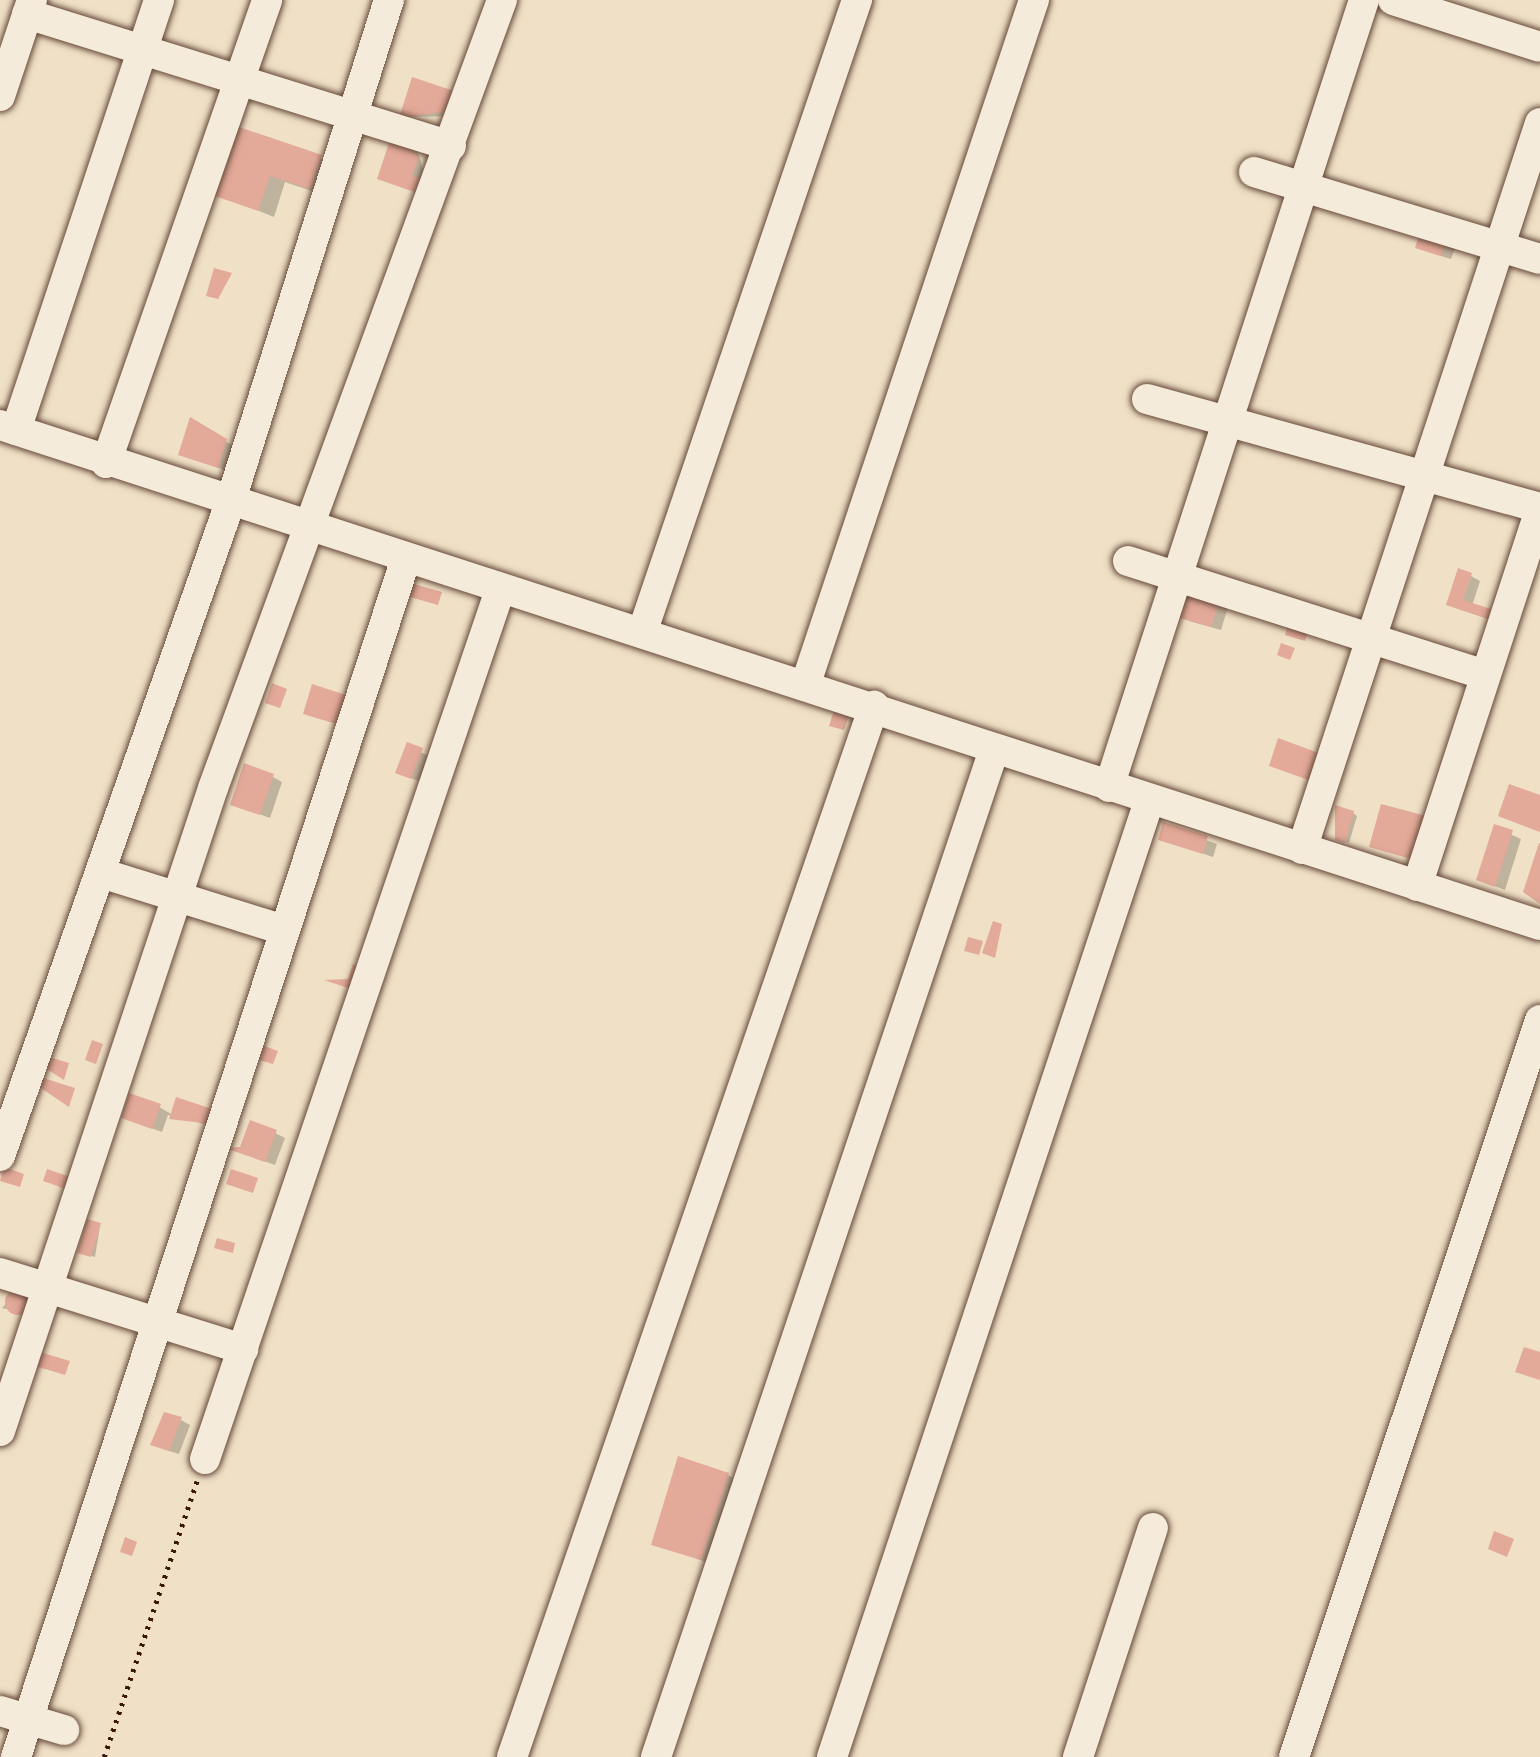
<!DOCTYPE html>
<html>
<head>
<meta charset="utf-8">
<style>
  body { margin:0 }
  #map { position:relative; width:1540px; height:1757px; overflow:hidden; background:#efe0c6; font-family:Vollkorn,serif }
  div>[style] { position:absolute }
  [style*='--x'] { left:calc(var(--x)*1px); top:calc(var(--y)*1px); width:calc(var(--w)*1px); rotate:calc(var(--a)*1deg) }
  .shadow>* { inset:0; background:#0003 }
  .building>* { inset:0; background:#e3a999 }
  .round { border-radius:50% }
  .path>* { height:4.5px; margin-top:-2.25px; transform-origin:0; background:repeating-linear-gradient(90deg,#39170a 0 3px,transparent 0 9px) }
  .roads { filter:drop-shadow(0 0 3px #664939) drop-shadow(0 0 3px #664939) }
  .minor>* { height:30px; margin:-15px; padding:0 15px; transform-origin:15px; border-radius:15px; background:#f5ebda }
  span { translate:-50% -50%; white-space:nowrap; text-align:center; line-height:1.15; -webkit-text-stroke:9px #f5ebda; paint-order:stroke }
</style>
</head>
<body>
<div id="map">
  <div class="shadow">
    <i style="clip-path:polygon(414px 81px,460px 116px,402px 117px)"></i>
    <i style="clip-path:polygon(407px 146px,418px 152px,431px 197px,381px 178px)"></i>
    <i style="clip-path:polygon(321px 158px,336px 167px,326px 196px,285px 182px,274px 217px,216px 194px)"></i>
    <i style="clip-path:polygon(1423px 232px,1456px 245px,1451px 259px,1428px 252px)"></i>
    <i style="clip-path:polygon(192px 421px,235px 447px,227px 471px,182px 454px)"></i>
    <i style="clip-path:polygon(1471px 576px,1480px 581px,1472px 606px,1497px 622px,1459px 609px)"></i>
    <i style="clip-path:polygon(1218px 602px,1228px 607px,1221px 630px,1189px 621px)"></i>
    <i style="clip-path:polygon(408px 746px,431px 757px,421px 782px,408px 777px)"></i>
    <i style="clip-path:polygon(273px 777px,282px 782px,270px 818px,233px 804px)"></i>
    <i style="clip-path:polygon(1353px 813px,1357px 816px,1349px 843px,1342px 841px)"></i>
    <i style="clip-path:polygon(1165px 826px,1217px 844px,1213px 857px,1161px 839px)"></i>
    <i style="clip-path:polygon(1496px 828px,1521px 839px,1505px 890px,1489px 884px)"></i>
    <i style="clip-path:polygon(178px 1101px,220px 1128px,168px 1115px,162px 1132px,134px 1122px,159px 1107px,173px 1115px)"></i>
    <i style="clip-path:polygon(275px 1133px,285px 1138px,275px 1165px,238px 1152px)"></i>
    <i style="clip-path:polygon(100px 1226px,95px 1257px,84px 1253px)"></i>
    <i style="clip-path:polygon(20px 1288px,32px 1292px,35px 1315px,2px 1308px)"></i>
    <i style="clip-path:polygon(181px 1420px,190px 1425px,179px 1454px,163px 1449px)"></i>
    <i style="clip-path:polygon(728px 1475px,743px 1484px,717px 1566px,655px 1544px)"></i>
  </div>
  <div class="building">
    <i style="clip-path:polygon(412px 77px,457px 92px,450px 111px,399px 118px)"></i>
    <i style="clip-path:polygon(236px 126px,322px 155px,310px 189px,270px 176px,258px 211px,212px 195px)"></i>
    <i style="clip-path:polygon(391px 137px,419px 157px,412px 176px,428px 181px,423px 195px,377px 179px)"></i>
    <i style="clip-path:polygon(1421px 228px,1447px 236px,1441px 256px,1415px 248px)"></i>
    <i style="clip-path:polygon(214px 268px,232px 273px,218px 299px,206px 296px)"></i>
    <i style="clip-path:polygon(190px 417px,227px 439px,218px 468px,178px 455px)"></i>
    <i style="clip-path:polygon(1458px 568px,1472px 573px,1463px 600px,1491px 609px,1488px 619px,1446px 605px)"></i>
    <i style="clip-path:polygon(407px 582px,442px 592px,438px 605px,403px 595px)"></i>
    <i style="clip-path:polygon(1184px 589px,1220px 599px,1211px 627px,1176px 617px)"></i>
    <i style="clip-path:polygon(1290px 618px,1311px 624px,1305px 641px,1285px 635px)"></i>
    <i style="clip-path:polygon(1281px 643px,1295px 648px,1290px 660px,1277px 655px)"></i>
    <i style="clip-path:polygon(272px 683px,287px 689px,280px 708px,265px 703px)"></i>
    <i style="clip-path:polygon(312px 684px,349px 696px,340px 725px,303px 714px)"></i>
    <i style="clip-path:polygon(835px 707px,850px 712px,844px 730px,829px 726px)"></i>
    <i style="clip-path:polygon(1278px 738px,1324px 755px,1314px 782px,1269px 766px)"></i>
    <i style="clip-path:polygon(407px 742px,423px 748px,411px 779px,395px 773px)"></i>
    <i style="clip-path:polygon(244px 763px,274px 774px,260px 815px,230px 805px)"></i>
    <i style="clip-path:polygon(1509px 784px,1540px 795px,1540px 832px,1498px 816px)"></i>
    <i style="clip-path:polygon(1381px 804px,1430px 817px,1418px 861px,1369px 847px)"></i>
    <i style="clip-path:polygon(1335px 805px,1354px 811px,1345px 843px,1335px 840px)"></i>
    <i style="clip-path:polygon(1163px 822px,1208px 836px,1203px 854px,1158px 840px)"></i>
    <i style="clip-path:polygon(1494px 824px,1513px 830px,1495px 887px,1476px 880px)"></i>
    <i style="clip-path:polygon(1539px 843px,1540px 843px,1540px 904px,1523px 892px)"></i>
    <i style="clip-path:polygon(993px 921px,1002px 924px,995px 958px,982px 953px)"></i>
    <i style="clip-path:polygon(968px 937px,983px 941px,979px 955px,964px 951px)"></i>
    <i style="clip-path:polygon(353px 964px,371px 970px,363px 993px,324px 980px,348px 979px)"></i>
    <i style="clip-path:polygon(92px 1040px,103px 1044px,96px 1064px,85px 1060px)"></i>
    <i style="clip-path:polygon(261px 1045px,278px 1051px,273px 1064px,256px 1059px)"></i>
    <i style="clip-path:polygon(46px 1056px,69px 1063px,64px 1080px,42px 1066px)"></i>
    <i style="clip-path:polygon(40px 1077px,75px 1088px,69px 1107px,38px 1086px)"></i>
    <i style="clip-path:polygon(129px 1093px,161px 1104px,152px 1129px,121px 1118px)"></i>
    <i style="clip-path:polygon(176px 1097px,215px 1110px,211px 1124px,169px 1119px)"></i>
    <i style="clip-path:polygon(250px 1120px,277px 1130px,265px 1162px,225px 1148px,240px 1147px)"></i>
    <i style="clip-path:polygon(4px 1167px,24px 1174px,20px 1187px,0 1181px)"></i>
    <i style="clip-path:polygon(47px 1169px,76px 1179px,72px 1191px,43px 1181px)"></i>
    <i style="clip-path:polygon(231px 1169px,258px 1178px,253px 1193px,226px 1184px)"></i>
    <i style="clip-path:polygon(87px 1219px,101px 1223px,91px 1257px,77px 1253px)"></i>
    <i style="clip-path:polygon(217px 1238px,235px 1243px,233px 1253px,214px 1248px)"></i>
    <i class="round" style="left:5px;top:1289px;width:26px;height:26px"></i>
    <i style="clip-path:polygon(1524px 1347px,1540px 1352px,1540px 1380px,1515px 1372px)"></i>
    <i style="clip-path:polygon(40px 1352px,70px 1361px,65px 1375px,35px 1366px)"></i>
    <i style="clip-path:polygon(164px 1412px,182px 1417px,169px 1451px,150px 1445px)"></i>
    <i style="clip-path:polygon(678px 1456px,729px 1473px,701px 1560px,651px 1545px)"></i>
    <i style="clip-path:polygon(1494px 1531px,1514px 1539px,1507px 1557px,1488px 1549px)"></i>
    <i style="clip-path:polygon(125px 1537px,137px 1542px,132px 1556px,120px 1552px)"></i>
  </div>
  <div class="path">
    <i style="--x:104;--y:1757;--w:291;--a:-71.4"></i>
  </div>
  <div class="roads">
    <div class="minor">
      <i style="--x:1393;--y:0;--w:154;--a:17.7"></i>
      <i style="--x:27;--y:14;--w:444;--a:17.3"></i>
      <i style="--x:0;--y:96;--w:101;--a:-71.6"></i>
      <i style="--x:1254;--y:172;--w:299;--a:16.9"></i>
      <i style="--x:1147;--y:399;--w:408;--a:15.5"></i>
      <i style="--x:0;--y:425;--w:1619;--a:17.99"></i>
      <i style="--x:16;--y:430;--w:453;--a:-71.6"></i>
      <i style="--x:106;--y:463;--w:490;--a:-70.8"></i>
      <i style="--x:1128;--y:561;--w:375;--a:17.7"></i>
      <i style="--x:642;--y:633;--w:669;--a:-71.24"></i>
      <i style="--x:806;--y:683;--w:720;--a:-71.54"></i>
      <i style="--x:1109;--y:787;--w:827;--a:-72.05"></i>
      <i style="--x:1302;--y:849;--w:764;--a:-71.85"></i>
      <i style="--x:101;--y:873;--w:192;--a:17.3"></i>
      <i style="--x:1417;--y:886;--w:397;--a:-71.9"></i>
      <i style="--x:0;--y:1156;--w:692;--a:-70.6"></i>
      <i style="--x:230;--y:503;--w:528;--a:-72.46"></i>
      <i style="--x:0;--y:1273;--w:255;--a:17.4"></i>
      <i style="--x:0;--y:1431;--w:677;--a:-71.67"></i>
      <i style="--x:213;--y:788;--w:839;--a:-69.86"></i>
      <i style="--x:205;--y:1459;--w:918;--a:-71.25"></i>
      <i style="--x:0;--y:1711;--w:67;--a:16.5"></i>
      <i style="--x:16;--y:1757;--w:1261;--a:-71.98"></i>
      <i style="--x:512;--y:1757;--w:1112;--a:-70.99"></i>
      <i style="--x:656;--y:1757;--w:1062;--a:-71.45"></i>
      <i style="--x:832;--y:1757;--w:1007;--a:-71.65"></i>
      <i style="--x:1078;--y:1757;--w:241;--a:-71.9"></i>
      <i style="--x:1294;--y:1757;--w:777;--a:-71.54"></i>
    </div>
  </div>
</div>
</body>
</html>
